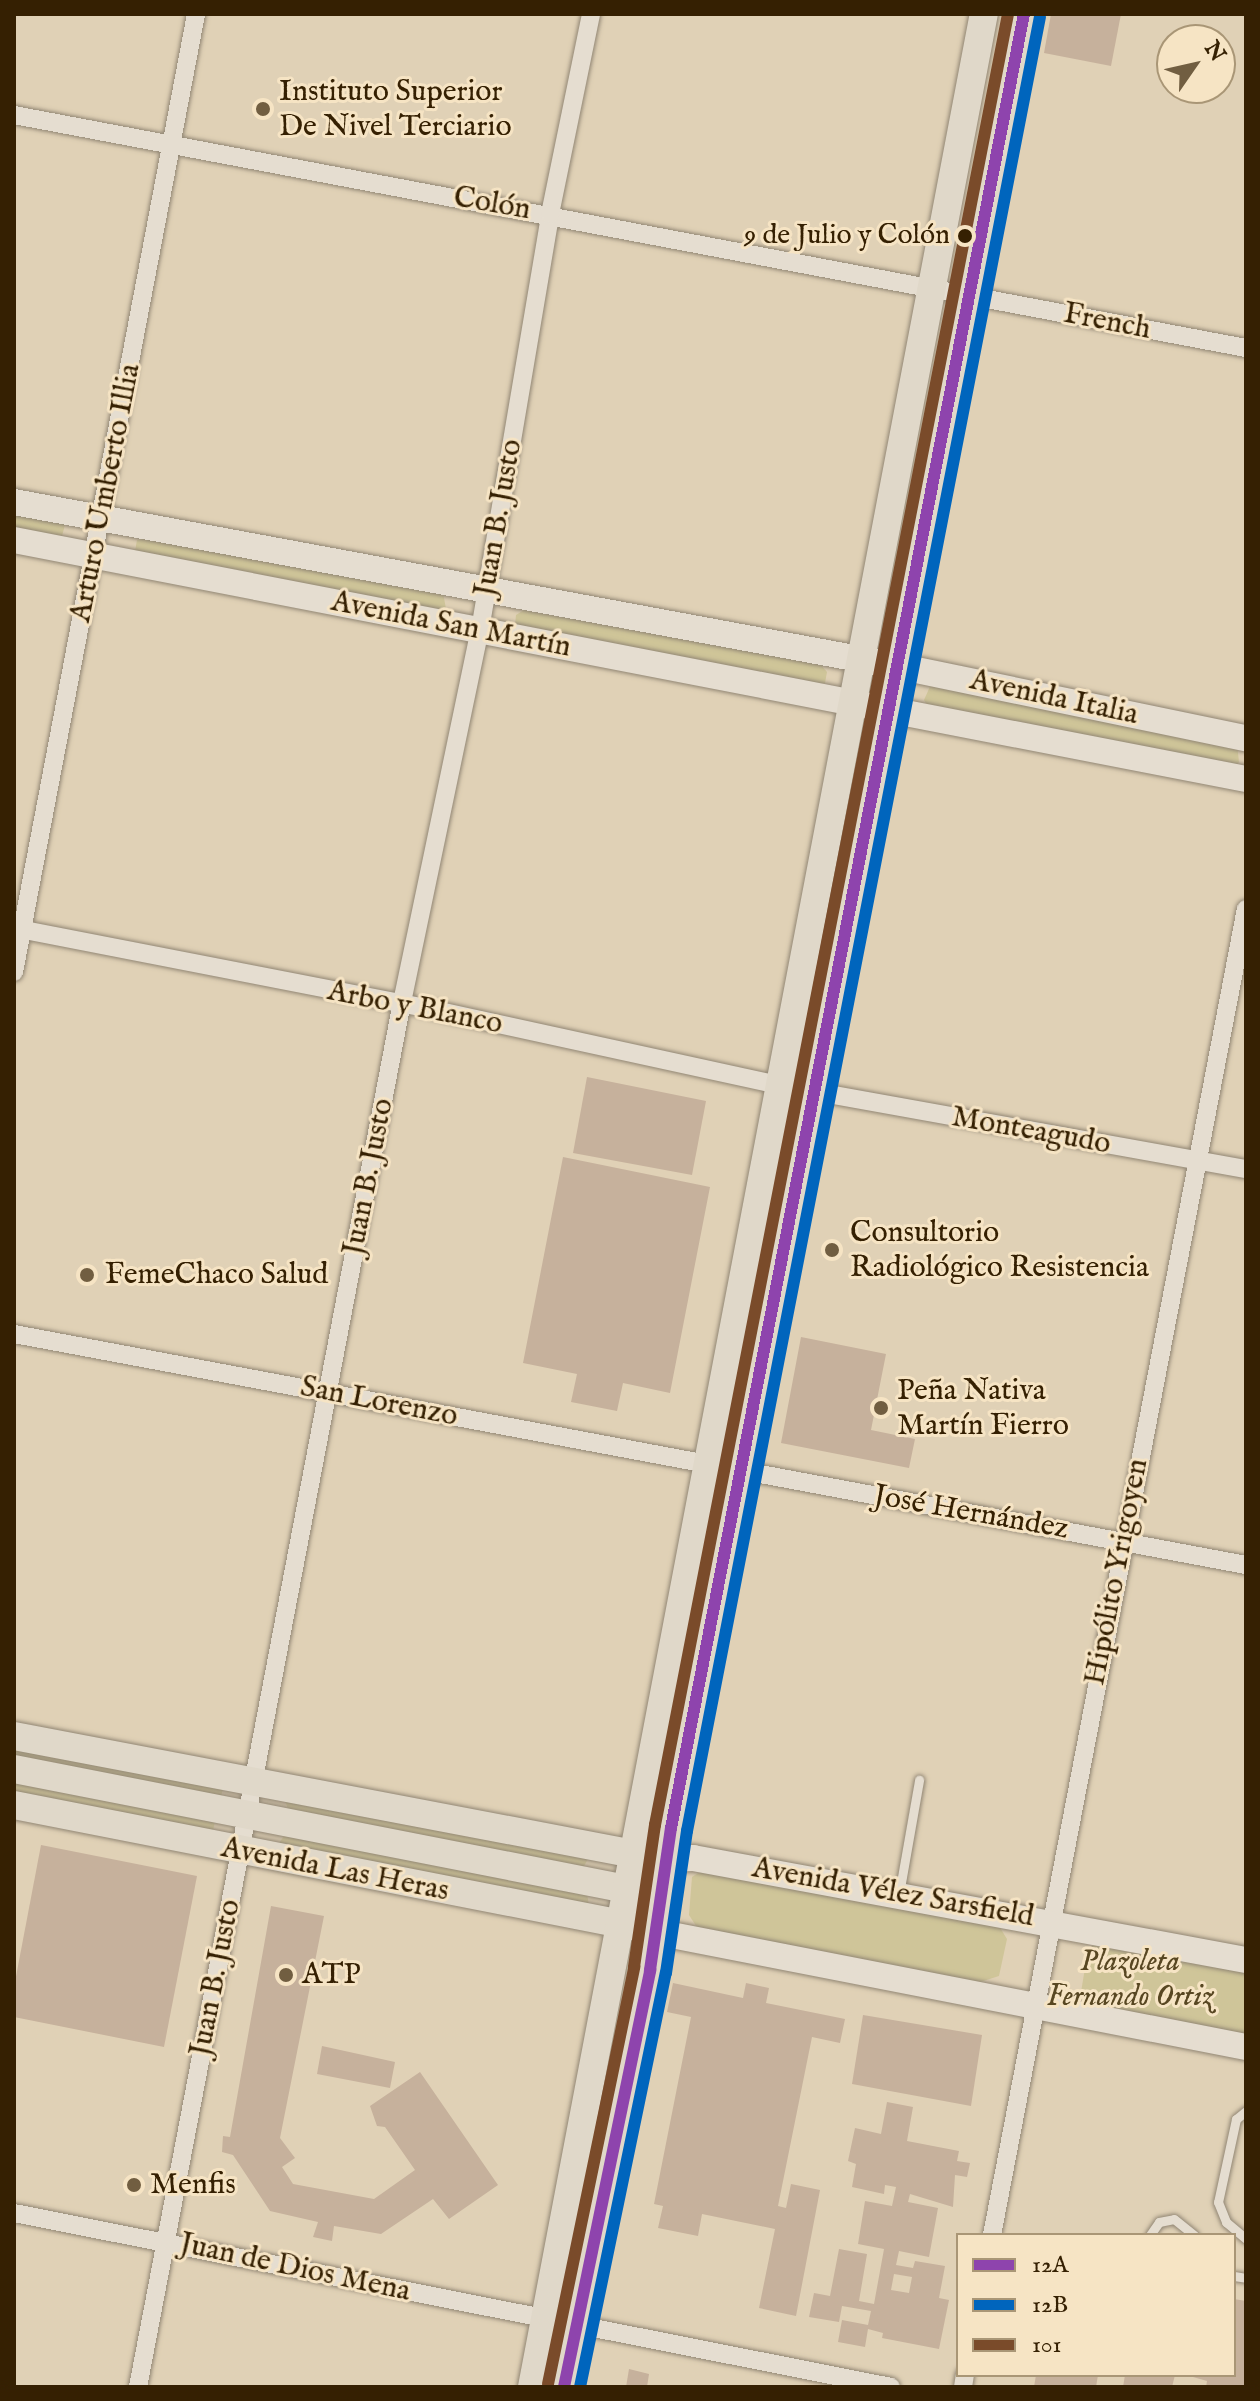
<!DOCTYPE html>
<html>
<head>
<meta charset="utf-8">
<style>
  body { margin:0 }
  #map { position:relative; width:1260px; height:2401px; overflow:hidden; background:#e0d1b6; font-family:"IM FELL English",serif }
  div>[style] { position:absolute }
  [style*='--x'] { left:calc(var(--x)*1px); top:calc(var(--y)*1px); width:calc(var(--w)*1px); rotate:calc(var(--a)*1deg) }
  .green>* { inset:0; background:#cfc599 }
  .building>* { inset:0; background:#c6b19c }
  .roads { filter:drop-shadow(0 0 2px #918674) drop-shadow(0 0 2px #918674) }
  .service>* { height:9px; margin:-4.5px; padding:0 4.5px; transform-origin:4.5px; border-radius:4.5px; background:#e5ddd0 }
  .minor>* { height:18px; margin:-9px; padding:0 9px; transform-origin:9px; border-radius:9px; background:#e5ddd0 }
  .secondary>* { height:26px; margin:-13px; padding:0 13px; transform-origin:13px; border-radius:13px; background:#e5ddd0 }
  .primary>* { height:28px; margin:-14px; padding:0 14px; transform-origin:14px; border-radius:14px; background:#e0d8c9 }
  .bus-1>* { height:12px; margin:-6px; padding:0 6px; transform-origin:6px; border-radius:6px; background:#8e44ad }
  .bus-2>* { height:12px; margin:-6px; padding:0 6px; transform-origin:6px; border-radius:6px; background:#0065bd }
  .bus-3>* { height:12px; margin:-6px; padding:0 6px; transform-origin:6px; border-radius:6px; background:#7a4b2a }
  .dots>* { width:22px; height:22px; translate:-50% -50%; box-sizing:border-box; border:4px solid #f6e4c4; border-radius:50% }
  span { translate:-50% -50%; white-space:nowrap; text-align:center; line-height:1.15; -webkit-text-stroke:6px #f6e4c4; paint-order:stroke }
  .bus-label { font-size:28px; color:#352002 }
  .right { translate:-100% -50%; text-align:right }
  .poi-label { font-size:30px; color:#352002 }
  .left { translate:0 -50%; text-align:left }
  .street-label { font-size:30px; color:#352002 }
  .park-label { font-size:30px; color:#584722; font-style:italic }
  .frame { position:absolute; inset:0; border:16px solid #352002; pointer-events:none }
  .legend { position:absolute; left:956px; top:2233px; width:280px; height:144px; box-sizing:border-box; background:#f6e4c4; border:2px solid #a99676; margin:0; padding:10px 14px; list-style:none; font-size:24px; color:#352002 }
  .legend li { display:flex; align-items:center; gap:16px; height:40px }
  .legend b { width:40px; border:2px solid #a99676 }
  .north { position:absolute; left:1156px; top:24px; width:80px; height:80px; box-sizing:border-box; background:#f6e4c4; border:2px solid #a99676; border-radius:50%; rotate:56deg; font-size:22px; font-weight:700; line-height:32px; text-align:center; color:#352002 }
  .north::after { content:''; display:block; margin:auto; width:28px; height:36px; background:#715e41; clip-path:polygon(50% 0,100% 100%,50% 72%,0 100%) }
</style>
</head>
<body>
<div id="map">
  <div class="green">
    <i style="clip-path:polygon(14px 510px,59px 518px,65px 525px,62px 536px,55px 540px,14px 532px)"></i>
    <i style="clip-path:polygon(147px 538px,443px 592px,446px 609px,439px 614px,135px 551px,137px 540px)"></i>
    <i style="clip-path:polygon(524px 610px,821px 665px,827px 672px,825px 683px,817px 685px,515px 625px,516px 615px)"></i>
    <i style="clip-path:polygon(932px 682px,1237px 744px,1239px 762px,1235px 768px,928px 707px,924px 700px)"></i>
    <i style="clip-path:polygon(863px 739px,870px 740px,811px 1031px,802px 1030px)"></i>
    <i style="clip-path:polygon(790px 1118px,801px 1121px,739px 1423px,728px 1422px)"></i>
    <i style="clip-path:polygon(711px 1499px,724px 1502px,661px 1821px,653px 1819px)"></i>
    <i style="clip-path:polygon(14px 1744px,223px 1787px,220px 1804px,14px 1762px)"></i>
    <i style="clip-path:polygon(14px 1775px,216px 1816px,212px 1836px,14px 1795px)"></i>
    <i style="clip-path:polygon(285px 1801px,589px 1857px,583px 1868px,289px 1811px)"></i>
    <i style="clip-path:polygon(284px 1836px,587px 1893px,589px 1906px,277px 1846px)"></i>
    <i style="clip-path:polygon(709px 1866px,994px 1918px,1007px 1939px,999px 1976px,977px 1983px,700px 1932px,689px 1915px,692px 1877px)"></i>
    <i style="clip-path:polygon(1098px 1940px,1246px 1968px,1246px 2034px,1090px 2005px,1081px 1992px,1088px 1950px)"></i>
    <i style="clip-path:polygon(631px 1967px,639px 1969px,575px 2276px,568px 2274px)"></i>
  </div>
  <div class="building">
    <i style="clip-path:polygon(1051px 14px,1121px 14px,1111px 66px,1044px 53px)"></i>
    <i style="clip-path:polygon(587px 1077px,706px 1101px,692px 1175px,573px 1153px)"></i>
    <i style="clip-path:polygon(563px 1157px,710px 1187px,670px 1393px,623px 1383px,617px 1411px,571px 1402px,577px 1374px,523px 1363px)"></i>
    <i style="clip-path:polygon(801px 1337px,886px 1354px,871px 1430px,915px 1439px,909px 1468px,781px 1443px)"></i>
    <i style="clip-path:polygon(41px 1845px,197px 1876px,164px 2047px,14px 2017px,14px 1987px)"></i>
    <i style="clip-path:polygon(271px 1906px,324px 1916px,280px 2138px,295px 2158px,282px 2167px,293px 2184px,374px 2199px,415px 2170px,385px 2127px,377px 2126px,370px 2106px,420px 2072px,498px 2185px,449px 2219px,433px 2199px,381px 2234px,334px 2226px,332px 2241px,313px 2237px,318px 2222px,270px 2211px,233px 2155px,222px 2152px,223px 2136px,230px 2137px)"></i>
    <i style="clip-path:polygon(673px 1983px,743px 1998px,746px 1983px,769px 1988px,766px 2003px,845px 2019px,840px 2043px,812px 2037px,778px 2206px,786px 2208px,791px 2184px,820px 2190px,796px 2316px,759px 2308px,775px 2229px,702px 2214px,698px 2236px,658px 2228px,663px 2206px,654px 2204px,691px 2017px,667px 2012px)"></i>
    <i style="clip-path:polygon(863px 2015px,982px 2035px,971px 2106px,852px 2084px)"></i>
    <i style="clip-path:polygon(322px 2046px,395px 2062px,390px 2088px,317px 2074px)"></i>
    <i style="clip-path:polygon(evenodd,887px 2102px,913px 2107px,907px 2141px,959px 2151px,957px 2161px,970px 2163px,967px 2177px,955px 2175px,953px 2207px,910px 2194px,908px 2202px,938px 2208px,929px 2257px,899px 2251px,896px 2265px,913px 2268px,915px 2261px,945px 2266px,939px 2298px,949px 2300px,939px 2349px,882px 2338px,883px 2333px,868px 2329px,865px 2347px,838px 2342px,842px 2320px,868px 2325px,871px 2311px,842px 2306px,839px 2322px,809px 2317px,814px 2293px,830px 2296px,839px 2249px,867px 2254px,859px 2301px,874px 2304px,884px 2249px,858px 2244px,865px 2201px,892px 2206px,896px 2187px,885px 2185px,884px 2194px,852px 2187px,856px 2164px,848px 2161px,855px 2128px,881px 2134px,887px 2102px,894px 2274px,912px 2277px,909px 2293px,891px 2290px,894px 2274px)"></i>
    <i style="clip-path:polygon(1234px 2299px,1246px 2301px,1246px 2387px,1206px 2387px,1207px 2381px,1186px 2375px,1234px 2375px)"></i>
    <i style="clip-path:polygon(629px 2369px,649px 2374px,647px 2387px,626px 2387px)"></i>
    <i style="clip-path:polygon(1036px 2375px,1098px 2375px,1096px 2387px,1034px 2387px)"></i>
    <i style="clip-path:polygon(1125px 2375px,1175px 2375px,1172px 2387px,1123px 2387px)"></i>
  </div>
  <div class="roads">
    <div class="service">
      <i style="--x:899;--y:1894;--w:116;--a:-80"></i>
      <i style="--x:1246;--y:2111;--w:13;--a:141"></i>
      <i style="--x:1236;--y:2119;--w:85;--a:102.2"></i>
      <i style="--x:1218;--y:2202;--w:22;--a:68"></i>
      <i style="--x:1226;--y:2222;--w:26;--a:40"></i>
      <i style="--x:1150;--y:2235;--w:16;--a:-55"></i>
      <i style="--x:1159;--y:2222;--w:15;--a:-11"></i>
      <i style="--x:1174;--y:2219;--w:26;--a:39"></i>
      <i style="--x:1234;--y:2276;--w:12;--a:9"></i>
    </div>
    <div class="minor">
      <i style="--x:14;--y:115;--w:1254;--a:10.71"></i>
      <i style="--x:14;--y:928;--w:424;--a:11"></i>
      <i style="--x:430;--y:1009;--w:356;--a:12.3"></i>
      <i style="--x:778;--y:1085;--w:475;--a:10.2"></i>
      <i style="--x:14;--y:972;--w:975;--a:-79.24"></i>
      <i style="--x:14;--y:1334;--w:1253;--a:10.62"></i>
      <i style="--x:14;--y:2213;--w:894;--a:11.22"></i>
      <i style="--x:992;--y:2235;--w:1350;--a:-79.16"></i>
      <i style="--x:138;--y:2387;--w:1405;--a:-79.21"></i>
      <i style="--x:401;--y:1007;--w:385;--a:-78.2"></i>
      <i style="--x:480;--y:630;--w:422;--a:-80.4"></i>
      <i style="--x:550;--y:214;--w:204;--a:-78.4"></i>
      <i style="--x:963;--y:2387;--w:12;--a:-81"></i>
    </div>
    <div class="secondary">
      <i style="--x:14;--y:502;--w:898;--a:10.52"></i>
      <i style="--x:897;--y:666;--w:356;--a:11.7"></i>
      <i style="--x:14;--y:540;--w:1255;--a:10.98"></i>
      <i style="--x:666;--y:1859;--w:27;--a:-2"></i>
      <i style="--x:693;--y:1858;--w:562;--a:10.45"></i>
      <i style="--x:656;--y:1932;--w:601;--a:11.03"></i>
    </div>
    <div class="primary">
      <i style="--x:14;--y:1736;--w:647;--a:10.77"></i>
      <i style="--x:14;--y:1769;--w:624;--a:11.09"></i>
      <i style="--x:14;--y:1805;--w:635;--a:11.08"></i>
      <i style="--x:532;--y:2387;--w:2416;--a:-79.22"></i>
      <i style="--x:564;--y:2387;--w:426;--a:-78.3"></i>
      <i style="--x:650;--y:1970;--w:144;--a:-81.6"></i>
      <i style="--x:671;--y:1828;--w:1848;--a:-78.99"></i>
    </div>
  </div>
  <div class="bus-1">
    <i style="--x:564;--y:2387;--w:426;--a:-78.3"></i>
    <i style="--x:650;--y:1970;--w:144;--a:-81.6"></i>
    <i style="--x:671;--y:1828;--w:1848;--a:-78.99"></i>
  </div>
  <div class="bus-2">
    <i style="--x:580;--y:2387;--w:423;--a:-78.3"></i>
    <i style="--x:666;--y:1973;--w:144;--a:-81.6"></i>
    <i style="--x:687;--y:1831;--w:1848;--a:-78.99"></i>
  </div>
  <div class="bus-3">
    <i style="--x:548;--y:2384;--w:426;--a:-78.3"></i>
    <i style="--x:634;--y:1967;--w:144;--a:-81.6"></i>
    <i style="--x:655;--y:1825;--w:1845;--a:-78.97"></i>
  </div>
  <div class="dots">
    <i style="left:263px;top:109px;background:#715e41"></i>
    <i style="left:965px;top:236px;background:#352002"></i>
    <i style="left:832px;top:1250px;background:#715e41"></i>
    <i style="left:87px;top:1275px;background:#715e41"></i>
    <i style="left:881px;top:1408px;background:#715e41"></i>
    <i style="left:286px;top:1975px;background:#715e41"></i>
    <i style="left:134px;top:2185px;background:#715e41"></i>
  </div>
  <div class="bus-label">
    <span class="right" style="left:950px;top:236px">9 de Julio y Colón</span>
  </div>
  <div class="poi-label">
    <span class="left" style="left:279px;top:109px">Instituto Superior<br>De Nivel Terciario</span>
    <span class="left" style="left:850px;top:1250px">Consultorio<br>Radiológico Resistencia</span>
    <span class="left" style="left:105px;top:1275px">FemeChaco Salud</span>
    <span class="left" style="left:897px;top:1408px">Peña Nativa<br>Martín Fierro</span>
    <span class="left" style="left:302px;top:1975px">ATP</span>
    <span class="left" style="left:150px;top:2185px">Menfis</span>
  </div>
  <div class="street-label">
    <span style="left:492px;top:204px;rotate:10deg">Colón</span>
    <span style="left:1107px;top:322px;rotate:11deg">French</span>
    <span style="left:106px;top:493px;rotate:-79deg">Arturo Umberto Illia</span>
    <span style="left:499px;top:518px;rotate:-80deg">Juan B. Justo</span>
    <span style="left:451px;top:625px;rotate:11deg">Avenida San Martín</span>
    <span style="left:1054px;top:698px;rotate:12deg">Avenida Italia</span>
    <span style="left:415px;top:1008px;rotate:11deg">Arbo y Blanco</span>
    <span style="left:1031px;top:1131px;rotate:10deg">Monteagudo</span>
    <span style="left:369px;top:1177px;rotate:-79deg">Juan B. Justo</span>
    <span style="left:379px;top:1402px;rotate:11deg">San Lorenzo</span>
    <span style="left:971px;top:1513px;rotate:10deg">José Hernández</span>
    <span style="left:1117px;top:1572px;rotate:-79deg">Hipólito Yrigoyen</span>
    <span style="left:335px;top:1870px;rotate:11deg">Avenida Las Heras</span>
    <span style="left:893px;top:1893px;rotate:10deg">Avenida Vélez Sarsfield</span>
    <span style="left:216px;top:1978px;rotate:-79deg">Juan B. Justo</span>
    <span style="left:295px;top:2268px;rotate:12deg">Juan de Dios Mena</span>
  </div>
  <div class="park-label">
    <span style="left:1130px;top:1979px">Plazoleta<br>Fernando Ortiz</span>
  </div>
  <div class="frame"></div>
  <ul class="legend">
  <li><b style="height:10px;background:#8e44ad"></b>12A</li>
  <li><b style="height:10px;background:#0065bd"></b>12B</li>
  <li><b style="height:10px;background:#7a4b2a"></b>101</li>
  </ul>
  <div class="north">N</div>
</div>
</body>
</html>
